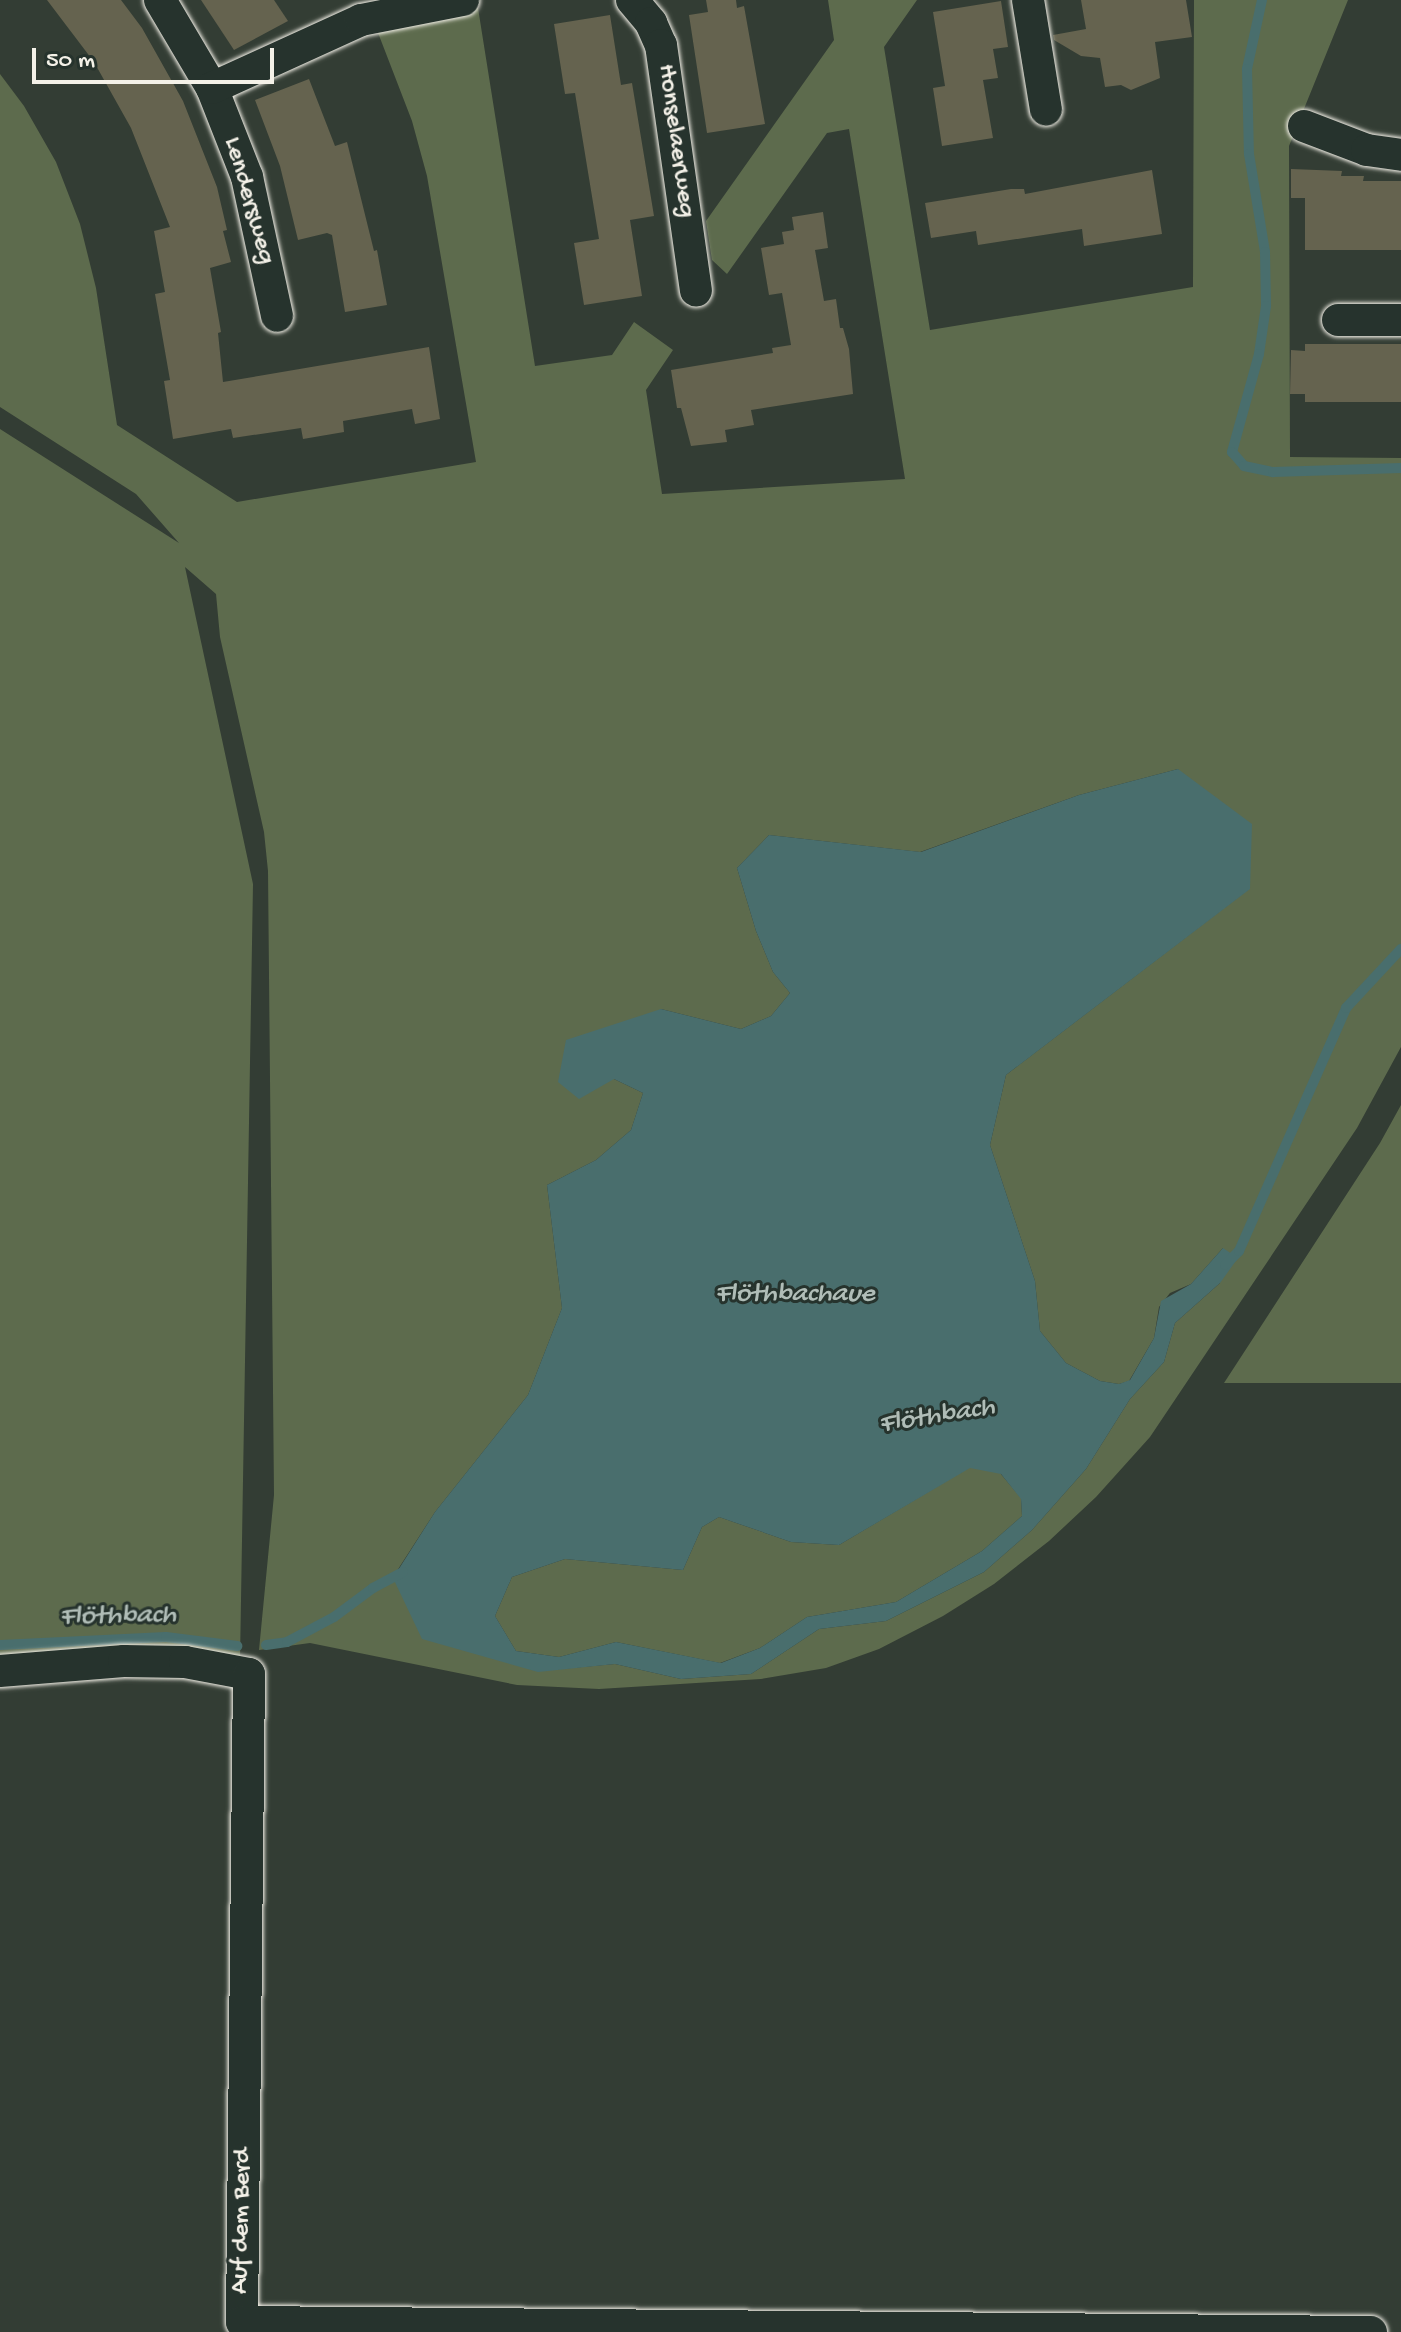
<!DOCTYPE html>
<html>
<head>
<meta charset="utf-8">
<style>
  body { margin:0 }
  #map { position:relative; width:1401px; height:2332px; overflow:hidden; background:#333d34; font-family:"Gochi Hand",sans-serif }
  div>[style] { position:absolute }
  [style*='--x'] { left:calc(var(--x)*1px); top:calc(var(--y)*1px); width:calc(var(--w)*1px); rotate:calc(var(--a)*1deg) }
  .green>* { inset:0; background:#5d6b4d }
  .water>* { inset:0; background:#496e6d }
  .stream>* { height:10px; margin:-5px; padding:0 5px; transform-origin:5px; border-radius:5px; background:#496e6d }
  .building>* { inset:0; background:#65634f }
  .roads { filter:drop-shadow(0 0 2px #f4f1e8) drop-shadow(0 0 2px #f4f1e8) }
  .street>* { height:32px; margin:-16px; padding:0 16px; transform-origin:16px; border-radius:16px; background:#26332d }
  span { translate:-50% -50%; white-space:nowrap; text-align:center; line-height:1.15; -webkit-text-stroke:6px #26332d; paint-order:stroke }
  .street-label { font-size:26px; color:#f4f1e8 }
  .water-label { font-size:28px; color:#b0bdb7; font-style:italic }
  .scale { position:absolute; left:32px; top:48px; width:242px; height:36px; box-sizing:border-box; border:4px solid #f4f1e8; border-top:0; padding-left:10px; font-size:24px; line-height:28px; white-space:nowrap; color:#f4f1e8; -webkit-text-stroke:6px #26332d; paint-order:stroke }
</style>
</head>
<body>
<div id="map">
  <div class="green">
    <i style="clip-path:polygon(evenodd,828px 0,917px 0,884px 47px,930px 330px,1193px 287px,1194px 0,1348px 0,1289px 146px,1290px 457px,1401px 458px,1401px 1047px,1357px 1128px,1150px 1437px,1096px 1497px,1049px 1541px,994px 1584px,943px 1616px,879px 1649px,826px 1668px,761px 1679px,599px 1689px,517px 1685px,310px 1643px,259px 1650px,274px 1495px,268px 871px,264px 832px,220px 637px,216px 594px,185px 567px,253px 884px,240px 1660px,0 1658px,0 429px,179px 543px,136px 494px,0 407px,0 74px,24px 106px,56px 162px,80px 224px,96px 288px,117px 425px,237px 502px,476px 462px,427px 176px,412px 121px,375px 25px,478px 8px,535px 366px,612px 355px,634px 322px,673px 350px,646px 390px,662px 494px,905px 479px,849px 129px,827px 133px,727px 274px,712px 260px,706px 221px,834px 40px,828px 0,1178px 769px,1249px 889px,1006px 1075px,990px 1145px,1035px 1281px,1040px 1331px,1066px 1363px,1100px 1381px,1119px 1384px,1129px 1381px,1154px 1338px,1159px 1307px,1170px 1293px,1191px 1284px,1223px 1248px,1220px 1283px,1175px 1323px,1164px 1362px,1130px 1399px,1086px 1469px,1032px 1530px,984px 1572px,886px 1621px,819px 1629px,751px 1674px,681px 1679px,615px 1664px,538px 1671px,483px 1653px,393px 1577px,435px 1512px,528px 1395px,562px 1308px,547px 1185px,596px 1160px,631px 1130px,643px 1093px,614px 1079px,661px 1009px,741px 1029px,771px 1016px,790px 993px,773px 972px,756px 931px,737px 868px,769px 835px,920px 852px,1079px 795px,1178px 769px)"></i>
    <i style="clip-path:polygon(1401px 1105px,1401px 1383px,1224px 1383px,1380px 1143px)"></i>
    <i style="clip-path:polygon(970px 1467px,1000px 1473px,1021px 1498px,1022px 1516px,982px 1551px,896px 1602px,807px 1617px,760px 1648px,720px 1663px,616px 1642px,559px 1657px,516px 1651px,495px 1616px,512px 1577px,565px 1559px,683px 1570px,702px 1527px,719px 1517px,791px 1542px,839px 1545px)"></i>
  </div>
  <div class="water">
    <i style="clip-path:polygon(evenodd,1178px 769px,1252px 824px,1250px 889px,1006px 1075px,990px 1145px,1035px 1281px,1040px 1331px,1066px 1363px,1100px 1381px,1119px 1384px,1130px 1380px,1154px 1338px,1161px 1301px,1191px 1284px,1223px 1248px,1238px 1258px,1220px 1283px,1175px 1323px,1164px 1362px,1130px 1399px,1086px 1469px,1032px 1530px,984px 1572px,886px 1621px,819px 1629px,751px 1674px,681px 1679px,615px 1664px,538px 1672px,422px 1639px,393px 1578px,435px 1512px,528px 1395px,562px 1308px,547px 1185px,596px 1160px,631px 1130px,643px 1093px,614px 1079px,579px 1099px,558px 1082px,566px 1040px,661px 1009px,741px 1029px,771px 1016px,790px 993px,773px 972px,756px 931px,737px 868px,769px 835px,921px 852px,1079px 795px,1178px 769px,970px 1468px,1001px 1474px,1021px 1499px,1022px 1516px,982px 1551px,896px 1602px,807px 1617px,760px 1648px,721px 1663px,616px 1642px,559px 1657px,516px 1651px,495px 1616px,512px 1577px,565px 1559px,683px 1570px,702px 1527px,719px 1517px,791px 1542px,839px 1545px,970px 1468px)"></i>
  </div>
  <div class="stream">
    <i style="--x:1262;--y:0;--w:71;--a:102.3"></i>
    <i style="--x:1247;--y:69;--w:85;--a:88.7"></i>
    <i style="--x:1249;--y:154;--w:99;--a:80.7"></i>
    <i style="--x:1265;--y:252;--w:54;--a:88.9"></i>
    <i style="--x:1266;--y:306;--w:49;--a:98.3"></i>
    <i style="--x:1259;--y:354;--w:102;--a:105.4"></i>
    <i style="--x:1232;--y:452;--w:18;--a:49"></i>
    <i style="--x:1244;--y:466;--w:30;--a:12"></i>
    <i style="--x:1273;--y:472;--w:128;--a:-1.8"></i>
    <i style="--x:1225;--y:1265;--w:20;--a:-45"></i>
    <i style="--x:1239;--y:1251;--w:266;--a:-66.2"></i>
    <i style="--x:1346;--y:1008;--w:81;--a:-47"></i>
    <i style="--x:0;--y:1645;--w:166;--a:-2.8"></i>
    <i style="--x:166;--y:1637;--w:72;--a:7.2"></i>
    <i style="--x:266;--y:1645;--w:21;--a:-8"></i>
    <i style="--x:287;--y:1642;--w:53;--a:-28"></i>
    <i style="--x:334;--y:1617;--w:49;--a:-36.6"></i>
    <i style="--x:373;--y:1588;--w:34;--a:-28"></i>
  </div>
  <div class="building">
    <i style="clip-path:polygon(47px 0,121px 0,142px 28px,183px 101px,217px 187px,227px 230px,223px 231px,231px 262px,210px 268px,221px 332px,218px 333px,223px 382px,429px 347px,440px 419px,415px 424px,412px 409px,343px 421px,344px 432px,303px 439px,301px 428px,233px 438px,231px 429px,173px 439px,164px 381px,170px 380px,155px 294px,165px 292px,154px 231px,170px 227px,131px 128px,94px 62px)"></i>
    <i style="clip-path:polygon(201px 0,274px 0,288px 21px,234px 50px)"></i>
    <i style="clip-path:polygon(706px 0,736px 0,737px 8px,744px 6px,765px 124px,707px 133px,689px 15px,708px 12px)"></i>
    <i style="clip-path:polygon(1081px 0,1186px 0,1192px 37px,1155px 42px,1160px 78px,1131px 90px,1121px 85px,1105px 87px,1100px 58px,1081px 56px,1054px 40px,1053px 35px,1086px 29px)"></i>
    <i style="clip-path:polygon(1001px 1px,1008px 47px,993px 49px,998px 78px,983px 80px,993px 138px,942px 146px,933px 88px,945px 86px,933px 12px)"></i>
    <i style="clip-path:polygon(610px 15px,621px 85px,632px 83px,654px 216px,630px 220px,642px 296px,584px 305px,574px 243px,599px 239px,575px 93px,565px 94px,554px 24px)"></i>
    <i style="clip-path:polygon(309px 79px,335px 146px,347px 142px,374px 251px,377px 250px,387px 305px,345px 312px,332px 235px,327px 233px,298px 240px,280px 166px,255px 100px)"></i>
    <i style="clip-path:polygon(1291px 169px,1342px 171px,1341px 176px,1364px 176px,1363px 181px,1401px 181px,1401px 250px,1305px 250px,1305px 198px,1291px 198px)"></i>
    <i style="clip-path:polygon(1152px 170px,1162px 234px,1084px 246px,1082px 229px,978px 245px,976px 231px,931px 238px,925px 203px,1011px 189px,1024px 189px,1025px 194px)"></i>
    <i style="clip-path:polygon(823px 212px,828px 248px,815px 250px,824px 301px,836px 299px,840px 328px,843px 328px,849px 349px,853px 394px,751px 410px,754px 425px,725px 430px,727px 442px,691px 446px,681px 408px,677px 408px,671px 370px,773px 353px,772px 348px,791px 345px,782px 293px,769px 295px,761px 248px,784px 244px,782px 232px,794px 230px,792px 217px)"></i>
    <i style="clip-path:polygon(1305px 344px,1401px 344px,1401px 402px,1305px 402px,1305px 394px,1290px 394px,1291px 350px,1305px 351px)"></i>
  </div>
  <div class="roads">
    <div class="street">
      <i style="--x:160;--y:0;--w:102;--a:59.4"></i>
      <i style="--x:212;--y:88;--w:96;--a:68.5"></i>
      <i style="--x:247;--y:177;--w:142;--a:77.8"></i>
      <i style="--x:632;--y:0;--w:30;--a:50"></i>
      <i style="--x:651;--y:23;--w:24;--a:66"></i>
      <i style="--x:661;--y:45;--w:248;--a:81.9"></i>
      <i style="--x:1028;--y:0;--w:111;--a:80.7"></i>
      <i style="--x:212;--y:88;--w:164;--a:-24.5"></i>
      <i style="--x:361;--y:20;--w:104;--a:-11.1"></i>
      <i style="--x:1304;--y:126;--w:67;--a:20.9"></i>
      <i style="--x:1367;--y:150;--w:34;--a:8"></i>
      <i style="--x:1338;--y:320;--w:63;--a:0"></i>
      <i style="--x:0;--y:1671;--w:124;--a:-4.6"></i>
      <i style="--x:124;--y:1661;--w:61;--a:0.9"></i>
      <i style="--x:185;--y:1662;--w:65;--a:10.6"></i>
      <i style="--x:249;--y:1674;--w:648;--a:90.62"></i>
      <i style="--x:242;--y:2322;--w:1129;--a:0.51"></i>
    </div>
  </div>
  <div class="street-label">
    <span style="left:675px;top:141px;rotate:82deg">Honselaerweg</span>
    <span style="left:248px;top:201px;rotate:74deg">Lendersweg</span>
    <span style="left:243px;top:2221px;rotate:-89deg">Auf dem Berd</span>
  </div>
  <div class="water-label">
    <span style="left:795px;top:1295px">Flöthbachaue</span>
    <span style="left:937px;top:1417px;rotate:-9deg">Flöthbach</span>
    <span style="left:118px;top:1617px;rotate:-1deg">Flöthbach</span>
  </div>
  <div class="scale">50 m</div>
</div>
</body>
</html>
